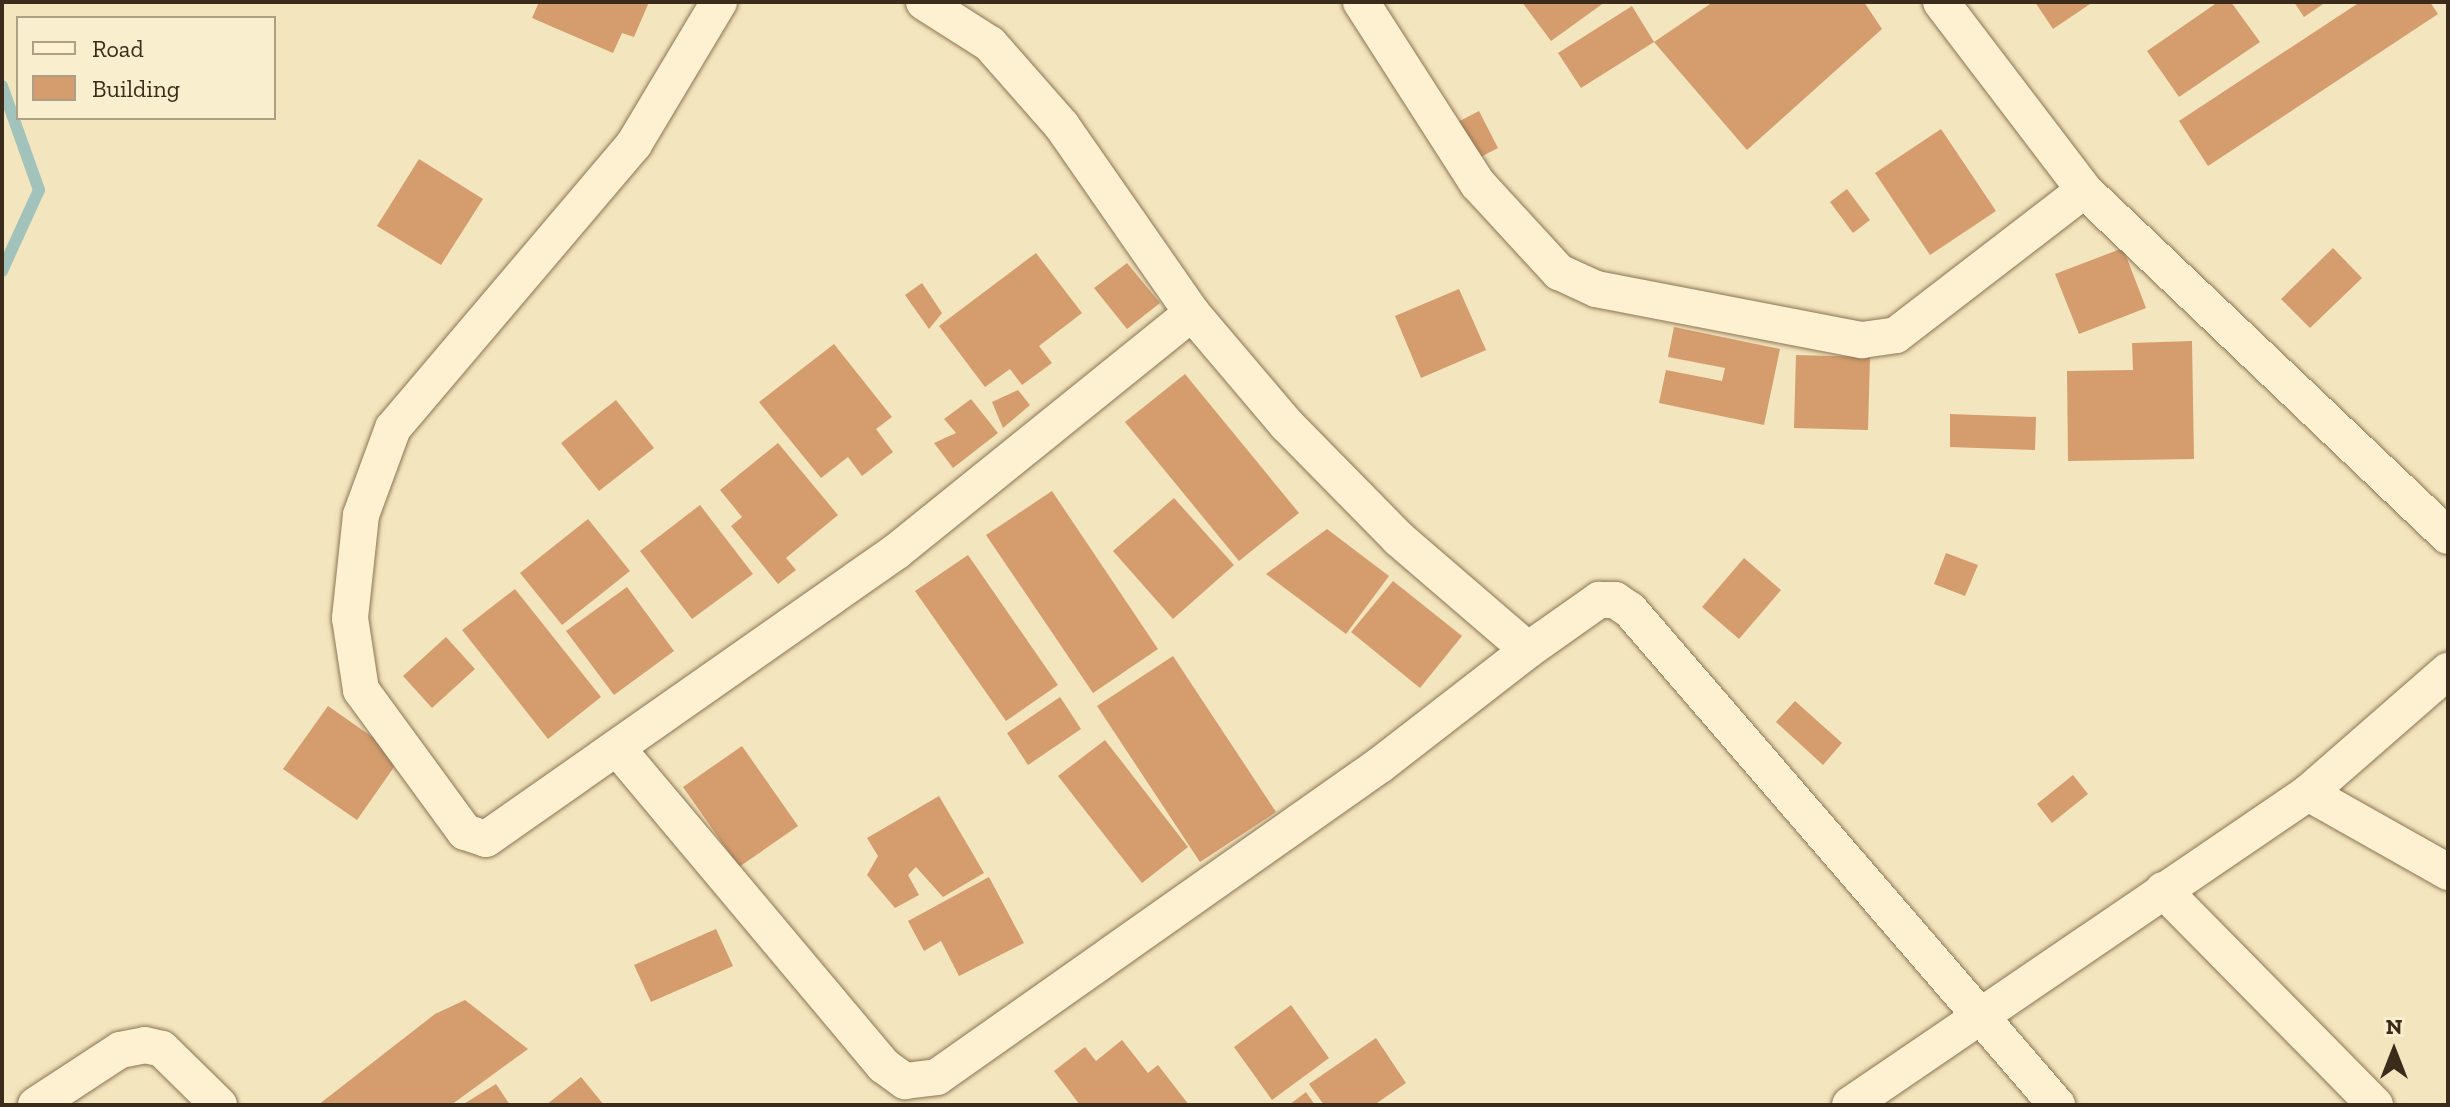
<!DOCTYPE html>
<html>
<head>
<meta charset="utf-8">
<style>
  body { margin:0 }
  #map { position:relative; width:2450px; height:1107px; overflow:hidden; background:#f3e5bd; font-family:"Zilla Slab",serif }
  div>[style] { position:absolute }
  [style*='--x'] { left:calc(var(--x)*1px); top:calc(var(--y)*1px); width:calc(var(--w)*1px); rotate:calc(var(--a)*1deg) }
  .stream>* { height:12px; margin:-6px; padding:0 6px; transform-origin:6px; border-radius:6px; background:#a1c3bb }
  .building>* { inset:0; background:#d59d6e }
  .roads { filter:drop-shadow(0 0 2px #8d7454) drop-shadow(0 0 2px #8d7454) }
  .minor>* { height:36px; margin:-18px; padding:0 18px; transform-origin:18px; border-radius:18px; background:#fdf1d1 }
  span { translate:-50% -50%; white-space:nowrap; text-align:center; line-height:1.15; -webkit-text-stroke:7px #f9eecd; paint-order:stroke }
  .frame { position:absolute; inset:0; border:4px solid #3a2b1a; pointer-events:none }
  .legend { position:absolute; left:16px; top:16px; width:260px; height:104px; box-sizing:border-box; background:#f9eecd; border:2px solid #ada085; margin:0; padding:10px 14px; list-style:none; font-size:24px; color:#3a2b1a }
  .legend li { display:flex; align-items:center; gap:16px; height:40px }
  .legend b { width:40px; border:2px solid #ada085 }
  .north { position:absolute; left:2354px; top:1011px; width:80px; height:80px; -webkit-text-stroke:6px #f9eecd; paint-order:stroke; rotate:0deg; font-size:22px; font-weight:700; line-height:32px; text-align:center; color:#3a2b1a }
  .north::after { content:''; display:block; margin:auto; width:28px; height:36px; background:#3a2b1a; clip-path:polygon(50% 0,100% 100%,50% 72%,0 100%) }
</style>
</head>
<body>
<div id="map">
  <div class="stream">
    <i style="--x:2;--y:86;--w:110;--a:70.4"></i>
    <i style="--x:39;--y:190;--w:89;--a:114.6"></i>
  </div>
  <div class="building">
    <i style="clip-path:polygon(539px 2px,649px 2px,634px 37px,622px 33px,613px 53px,532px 18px)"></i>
    <i style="clip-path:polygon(1522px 2px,1605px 2px,1551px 41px)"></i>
    <i style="clip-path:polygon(1713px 2px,1864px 2px,1882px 29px,1747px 150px,1654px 42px,1581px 88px,1558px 53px,1632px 6px,1654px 42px)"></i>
    <i style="clip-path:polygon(2035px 2px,2093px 2px,2053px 29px)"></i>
    <i style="clip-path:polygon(2218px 2px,2231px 2px,2260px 42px,2179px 97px,2147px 51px)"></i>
    <i style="clip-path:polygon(2294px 2px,2326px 2px,2304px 17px)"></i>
    <i style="clip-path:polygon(2360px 2px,2430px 2px,2438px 14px,2208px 166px,2179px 121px)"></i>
    <i style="clip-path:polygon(1479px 111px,1498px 148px,1473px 161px,1454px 124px)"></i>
    <i style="clip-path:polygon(1941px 129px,1996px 211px,1930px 255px,1875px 173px)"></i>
    <i style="clip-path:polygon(419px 159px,483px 199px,441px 265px,377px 226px)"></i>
    <i style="clip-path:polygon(1847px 189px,1870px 220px,1853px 233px,1830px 202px)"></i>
    <i style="clip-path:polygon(2123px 248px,2146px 308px,2079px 334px,2055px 274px)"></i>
    <i style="clip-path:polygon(2333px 248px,2362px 278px,2310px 328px,2281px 299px)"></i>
    <i style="clip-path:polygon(1036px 253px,1082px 313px,1039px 346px,1052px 363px,1022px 385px,1010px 369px,985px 387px,939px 326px)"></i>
    <i style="clip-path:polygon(1127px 263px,1160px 303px,1127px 329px,1094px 288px)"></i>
    <i style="clip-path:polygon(922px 283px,942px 313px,929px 329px,905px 295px)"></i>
    <i style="clip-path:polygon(1459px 289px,1486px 350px,1421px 378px,1395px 316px)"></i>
    <i style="clip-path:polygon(1674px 327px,1780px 349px,1764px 425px,1659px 403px,1666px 370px,1722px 381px,1725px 368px,1668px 357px)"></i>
    <i style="clip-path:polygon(2192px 341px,2194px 459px,2068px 461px,2067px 371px,2133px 370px,2132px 343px)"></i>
    <i style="clip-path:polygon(834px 344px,892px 417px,876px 429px,893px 452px,862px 476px,848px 457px,821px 478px,759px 402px)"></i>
    <i style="clip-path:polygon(1796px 355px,1870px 357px,1868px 430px,1794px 428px)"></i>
    <i style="clip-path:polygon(1185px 374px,1299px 513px,1239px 561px,1125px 422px)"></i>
    <i style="clip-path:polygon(1018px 390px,1030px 405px,1003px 428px,992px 402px)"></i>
    <i style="clip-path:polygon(971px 399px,998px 433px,953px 468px,934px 443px,956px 433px,944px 419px)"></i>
    <i style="clip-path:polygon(616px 400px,654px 448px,599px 491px,561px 443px)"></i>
    <i style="clip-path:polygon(1950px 414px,2036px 417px,2035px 450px,1950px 447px)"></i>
    <i style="clip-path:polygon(778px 443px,838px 515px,786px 558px,796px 570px,778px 584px,731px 526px,742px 517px,720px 490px)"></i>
    <i style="clip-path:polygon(1052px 491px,1158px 649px,1093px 693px,986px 535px)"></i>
    <i style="clip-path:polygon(1174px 498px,1234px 565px,1173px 619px,1113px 551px)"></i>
    <i style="clip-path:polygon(700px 505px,753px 574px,692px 619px,640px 551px)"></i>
    <i style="clip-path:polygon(588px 519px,630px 571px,562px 625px,520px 573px)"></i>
    <i style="clip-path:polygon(1327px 529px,1389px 576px,1346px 634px,1266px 574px)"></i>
    <i style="clip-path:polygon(1946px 553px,1978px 565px,1965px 596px,1934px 584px)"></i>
    <i style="clip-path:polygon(968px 555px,1058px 685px,1006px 721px,915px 591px)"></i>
    <i style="clip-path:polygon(1744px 558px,1781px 590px,1739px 639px,1702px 607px)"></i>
    <i style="clip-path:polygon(1393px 581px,1462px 636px,1420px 688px,1351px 632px)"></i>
    <i style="clip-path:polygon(627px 587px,674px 651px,614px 695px,566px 631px)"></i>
    <i style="clip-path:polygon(515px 589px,601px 697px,548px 739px,462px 630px)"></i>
    <i style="clip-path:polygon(446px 637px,475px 669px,432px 708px,403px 676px)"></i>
    <i style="clip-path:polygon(1173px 656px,1276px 812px,1200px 862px,1097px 706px)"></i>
    <i style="clip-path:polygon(1060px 697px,1081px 729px,1028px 765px,1007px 733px)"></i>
    <i style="clip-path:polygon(1795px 701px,1842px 743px,1823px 765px,1776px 722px)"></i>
    <i style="clip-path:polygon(328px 706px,401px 757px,357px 820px,283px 769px)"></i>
    <i style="clip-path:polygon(1105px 740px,1188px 847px,1142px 883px,1058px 776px)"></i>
    <i style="clip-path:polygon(742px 746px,798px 826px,739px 867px,683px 787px)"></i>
    <i style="clip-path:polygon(2073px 775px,2088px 794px,2052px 823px,2037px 804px)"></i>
    <i style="clip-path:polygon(939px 796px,984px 873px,943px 897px,916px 867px,908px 875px,919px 895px,895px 908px,867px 875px,878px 856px,867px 838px)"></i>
    <i style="clip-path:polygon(989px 877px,1024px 943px,959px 976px,941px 941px,924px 951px,908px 921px)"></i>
    <i style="clip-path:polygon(716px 929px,733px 966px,651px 1002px,634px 965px)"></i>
    <i style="clip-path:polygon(465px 1000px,528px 1049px,451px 1105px,318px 1105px,435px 1014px)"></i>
    <i style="clip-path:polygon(1291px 1005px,1329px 1058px,1272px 1100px,1234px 1047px)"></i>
    <i style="clip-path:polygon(1376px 1038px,1406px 1083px,1374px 1105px,1324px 1105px,1309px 1084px)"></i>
    <i style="clip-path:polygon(1122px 1040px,1148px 1073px,1158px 1065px,1189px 1105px,1080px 1105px,1054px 1071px,1085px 1047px,1096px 1061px)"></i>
    <i style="clip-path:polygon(581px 1077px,604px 1105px,546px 1105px)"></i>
    <i style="clip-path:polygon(496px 1084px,510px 1105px,462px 1105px)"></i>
    <i style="clip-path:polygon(1306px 1092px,1315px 1105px,1289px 1105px)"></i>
  </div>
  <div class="roads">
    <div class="minor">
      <i style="--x:719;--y:2;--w:165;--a:120.9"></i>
      <i style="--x:634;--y:144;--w:372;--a:130.3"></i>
      <i style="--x:393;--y:428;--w:93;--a:110.2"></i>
      <i style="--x:361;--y:515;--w:104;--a:96.1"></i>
      <i style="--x:350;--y:618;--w:73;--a:81.3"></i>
      <i style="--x:361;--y:690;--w:176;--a:53.8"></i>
      <i style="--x:465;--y:832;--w:22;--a:18"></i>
      <i style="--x:486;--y:839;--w:502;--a:-35.02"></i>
      <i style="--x:897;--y:551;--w:379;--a:-38.9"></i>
      <i style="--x:924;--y:2;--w:78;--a:32.5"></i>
      <i style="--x:990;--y:44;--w:109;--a:48.7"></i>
      <i style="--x:1062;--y:126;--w:228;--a:55.2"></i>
      <i style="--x:1192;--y:313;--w:147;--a:49.7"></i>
      <i style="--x:1287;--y:425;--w:160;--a:45.5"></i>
      <i style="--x:1399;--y:539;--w:170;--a:40.7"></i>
      <i style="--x:1361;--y:2;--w:216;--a:57.3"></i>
      <i style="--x:1478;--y:184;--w:120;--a:47.4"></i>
      <i style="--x:1559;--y:272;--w:41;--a:24.7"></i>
      <i style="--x:1596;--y:289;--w:271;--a:10.9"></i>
      <i style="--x:1862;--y:340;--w:34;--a:-8"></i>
      <i style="--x:1896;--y:335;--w:237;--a:-37.6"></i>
      <i style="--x:1941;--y:2;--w:236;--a:52.7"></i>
      <i style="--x:2084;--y:190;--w:502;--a:43.55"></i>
      <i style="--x:617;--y:748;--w:415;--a:50"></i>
      <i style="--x:884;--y:1066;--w:26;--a:36"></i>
      <i style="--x:905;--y:1081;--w:32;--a:-7"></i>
      <i style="--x:937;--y:1077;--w:542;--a:-35.16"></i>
      <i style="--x:1380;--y:765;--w:187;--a:-37.8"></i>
      <i style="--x:1528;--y:650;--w:87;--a:-35.2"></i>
      <i style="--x:1599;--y:600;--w:16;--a:0"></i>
      <i style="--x:1615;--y:600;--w:18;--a:34"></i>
      <i style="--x:1630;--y:610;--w:654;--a:49.22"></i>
      <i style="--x:2308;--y:793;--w:161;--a:29.4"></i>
      <i style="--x:2163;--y:890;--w:302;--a:45.4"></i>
      <i style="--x:36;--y:1105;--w:100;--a:-33.2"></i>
      <i style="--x:120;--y:1050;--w:25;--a:-11"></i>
      <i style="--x:145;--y:1045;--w:17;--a:13"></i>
      <i style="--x:162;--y:1049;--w:80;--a:44.5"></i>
      <i style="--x:1850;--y:1105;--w:554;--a:-34.26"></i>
      <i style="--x:2308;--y:793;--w:186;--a:-41.1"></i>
    </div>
  </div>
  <div class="frame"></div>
  <ul class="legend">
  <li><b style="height:10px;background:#fdf1d1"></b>Road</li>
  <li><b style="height:22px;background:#d59d6e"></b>Building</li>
  </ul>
  <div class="north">N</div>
</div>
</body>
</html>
